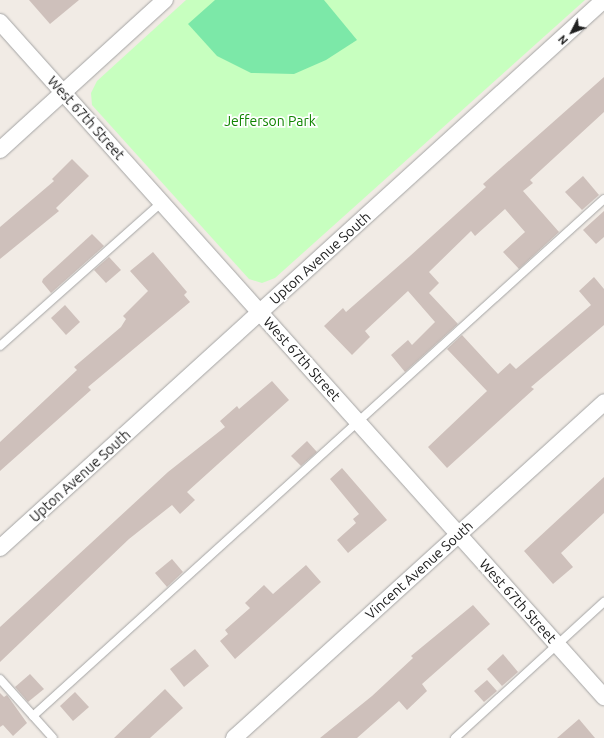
<!DOCTYPE html>
<html>
<head>
<meta charset="utf-8">
<style>
  body { margin:0 }
  #map { position:relative; width:604px; height:738px; overflow:hidden; background:#f1ebe5; font-family:Ubuntu,sans-serif }
  div>[style] { position:absolute }
  [style*='--x'] { left:calc(var(--x)*1px); top:calc(var(--y)*1px); width:calc(var(--w)*1px); rotate:calc(var(--a)*1deg) }
  .park>* { inset:0; background:#c7ffbf }
  .pitch>* { inset:0; background:#7ce8a8 }
  .building>* { inset:0; background:#cec0bb }
  .roads { filter:drop-shadow(0 0 1px #a4a4a4) drop-shadow(0 0 1px #a4a4a4) }
  .lane>* { height:8px; margin:-4px; padding:0 4px; transform-origin:4px; border-radius:4px; background:#fff }
  .street>* { height:16px; margin:-8px; padding:0 8px; transform-origin:8px; border-radius:8px; background:#fff }
  span { translate:-50% -50%; white-space:nowrap; text-align:center; line-height:1.15; -webkit-text-stroke:3.5px #fff; paint-order:stroke }
  .street-label { font-size:14px; color:#202020 }
  .park-label { font-size:14px; color:#118502 }
  .north { position:absolute; left:552px; top:12px; width:40px; height:40px; -webkit-text-stroke:3px #fff; paint-order:stroke; rotate:228deg; font-size:11px; font-weight:700; line-height:16px; text-align:center; color:#202020 }
  .north::after { content:''; display:block; margin:auto; width:14px; height:18px; background:#202020; clip-path:polygon(50% 0,100% 100%,50% 72%,0 100%) }
</style>
</head>
<body>
<div id="map">
  <div class="park">
    <i style="clip-path:polygon(186px 0,585px 0,275px 278px,262px 283px,249px 279px,92px 105px,91px 93px,97px 81px)"></i>
  </div>
  <div class="pitch">
    <i style="clip-path:polygon(215px 0,324px 0,357px 40px,326px 60px,294px 74px,251px 73px,217px 56px,188px 24px)"></i>
  </div>
  <div class="building">
    <i style="clip-path:polygon(29px 0,79px 0,50px 24px)"></i>
    <i style="clip-path:polygon(604px 77px,604px 112px,530px 180px,533px 183px,523px 191px,559px 232px,519px 269px,503px 252px,525px 232px,505px 209px,475px 236px,471px 231px,429px 272px,439px 283px,429px 293px,458px 324px,405px 372px,391px 355px,408px 340px,412px 345px,435px 322px,408px 291px,365px 331px,370px 337px,352px 355px,324px 326px,343px 308px,346px 312px,410px 256px,486px 187px,483px 184px)"></i>
    <i style="clip-path:polygon(72px 159px,89px 176px,56px 208px,59px 211px,0 259px,0 227px,54px 181px,52px 179px)"></i>
    <i style="clip-path:polygon(583px 176px,599px 195px,582px 210px,565px 192px)"></i>
    <i style="clip-path:polygon(604px 211px,604px 237px,596px 244px,583px 230px)"></i>
    <i style="clip-path:polygon(92px 234px,104px 246px,51px 293px,42px 282px,43px 279px)"></i>
    <i style="clip-path:polygon(153px 252px,187px 292px,184px 295px,190px 302px,88px 387px,91px 390px,0 471px,0 442px,77px 370px,74px 367px,121px 327px,126px 319px,123px 316px,148px 291px,130px 271px)"></i>
    <i style="clip-path:polygon(109px 257px,121px 270px,106px 283px,94px 270px)"></i>
    <i style="clip-path:polygon(594px 277px,604px 289px,604px 325px,531px 387px,534px 389px,447px 468px,428px 447px,487px 391px,447px 349px,462px 335px,498px 374px,510px 363px,516px 369px,591px 305px,579px 291px)"></i>
    <i style="clip-path:polygon(65px 305px,80px 322px,66px 335px,51px 318px)"></i>
    <i style="clip-path:polygon(272px 381px,289px 400px,187px 492px,195px 500px,180px 514px,172px 505px,129px 539px,0 662px,0 627px,168px 472px,225px 427px,220px 421px,237px 406px,239px 409px)"></i>
    <i style="clip-path:polygon(307px 441px,317px 452px,301px 466px,291px 456px)"></i>
    <i style="clip-path:polygon(342px 468px,387px 520px,348px 553px,337px 540px,356px 523px,353px 519px,359px 514px,330px 479px)"></i>
    <i style="clip-path:polygon(604px 477px,604px 513px,561px 553px,573px 567px,553px 584px,524px 551px)"></i>
    <i style="clip-path:polygon(172px 559px,183px 572px,167px 587px,155px 573px)"></i>
    <i style="clip-path:polygon(306px 565px,321px 582px,235px 659px,220px 641px,228px 634px,225px 630px,250px 608px,245px 603px,264px 585px,273px 594px)"></i>
    <i style="clip-path:polygon(473px 605px,490px 624px,422px 684px,427px 691px,407px 710px,399px 701px,357px 738px,320px 738px,372px 696px,413px 658px,411px 656px)"></i>
    <i style="clip-path:polygon(195px 649px,209px 666px,184px 687px,170px 669px)"></i>
    <i style="clip-path:polygon(503px 654px,518px 672px,502px 686px,487px 669px)"></i>
    <i style="clip-path:polygon(30px 674px,44px 689px,28px 702px,15px 687px)"></i>
    <i style="clip-path:polygon(487px 680px,497px 691px,484px 702px,474px 691px)"></i>
    <i style="clip-path:polygon(165px 689px,183px 708px,150px 738px,114px 738px)"></i>
    <i style="clip-path:polygon(75px 692px,89px 707px,73px 721px,60px 706px)"></i>
    <i style="clip-path:polygon(0 693px,4px 697px,7px 695px,27px 723px,13px 736px,3px 725px,0 727px)"></i>
    <i style="clip-path:polygon(579px 719px,595px 738px,557px 738px)"></i>
  </div>
  <div class="roads">
    <div class="lane">
      <i style="--x:0;--y:346;--w:215;--a:-41.6"></i>
      <i style="--x:0;--y:679;--w:79;--a:48.1"></i>
      <i style="--x:33;--y:716;--w:770;--a:-42.16"></i>
      <i style="--x:455;--y:738;--w:202;--a:-42.4"></i>
    </div>
    <div class="street">
      <i style="--x:0;--y:22;--w:906;--a:48.18"></i>
      <i style="--x:0;--y:150;--w:223;--a:-42.3"></i>
      <i style="--x:0;--y:548;--w:816;--a:-42.22"></i>
      <i style="--x:234;--y:738;--w:500;--a:-42.2"></i>
    </div>
  </div>
  <div class="street-label">
    <span style="left:86px;top:118px;rotate:48deg">West 67th Street</span>
    <span style="left:320px;top:258px;rotate:-42deg">Upton Avenue South</span>
    <span style="left:302px;top:359px;rotate:48deg">West 67th Street</span>
    <span style="left:80px;top:476px;rotate:-42deg">Upton Avenue South</span>
    <span style="left:419px;top:570px;rotate:-42deg">Vincent Avenue South</span>
    <span style="left:518px;top:601px;rotate:48deg">West 67th Street</span>
  </div>
  <div class="park-label">
    <span style="left:270px;top:121px">Jefferson Park</span>
  </div>
  <div class="north">N</div>
</div>
</body>
</html>
